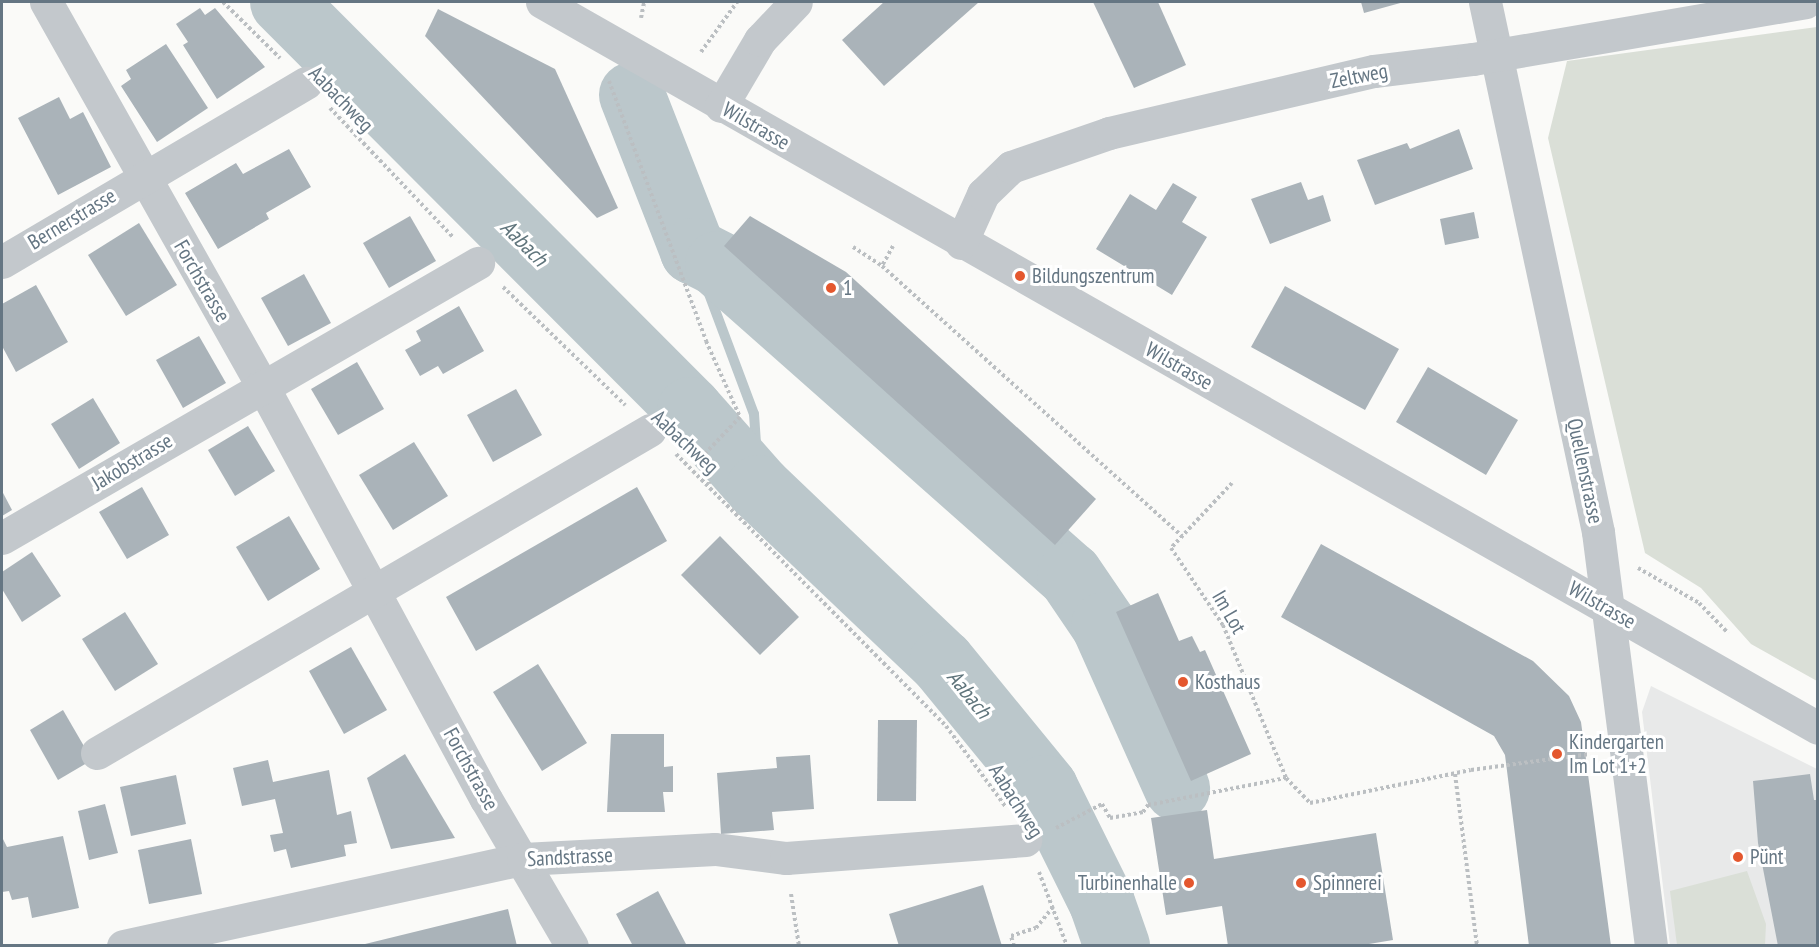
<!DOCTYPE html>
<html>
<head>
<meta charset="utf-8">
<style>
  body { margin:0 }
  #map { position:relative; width:1819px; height:947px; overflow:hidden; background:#fafaf8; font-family:"PT Sans Narrow",sans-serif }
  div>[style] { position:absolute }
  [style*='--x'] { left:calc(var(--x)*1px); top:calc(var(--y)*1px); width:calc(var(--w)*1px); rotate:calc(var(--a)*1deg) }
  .built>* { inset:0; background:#e8e9e9 }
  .green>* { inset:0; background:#dadfd7 }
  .stream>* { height:10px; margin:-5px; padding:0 5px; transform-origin:5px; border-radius:5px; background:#bbc7cb }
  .river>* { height:66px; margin:-33px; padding:0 33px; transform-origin:33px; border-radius:33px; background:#bbc7cb }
  .building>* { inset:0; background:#aab3b9 }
  .path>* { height:4px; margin-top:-2px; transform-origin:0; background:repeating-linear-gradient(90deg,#bbbfc2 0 3px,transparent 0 6px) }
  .minor>* { height:33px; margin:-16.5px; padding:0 16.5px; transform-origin:16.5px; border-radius:16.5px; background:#c3c8cc }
  .dots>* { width:16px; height:16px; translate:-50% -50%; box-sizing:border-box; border:3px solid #fff; border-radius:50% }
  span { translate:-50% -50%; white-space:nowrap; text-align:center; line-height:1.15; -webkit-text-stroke:6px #fff; paint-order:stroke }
  .street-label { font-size:21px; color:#657683 }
  .poi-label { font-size:21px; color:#657683 }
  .left { translate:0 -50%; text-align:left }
  .right { translate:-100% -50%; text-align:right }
  .water-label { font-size:22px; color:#60757c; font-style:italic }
  .frame { position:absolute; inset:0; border:3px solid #657683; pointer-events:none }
</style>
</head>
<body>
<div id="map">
  <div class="built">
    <i style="clip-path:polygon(1651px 686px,1817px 769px,1817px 945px,1670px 945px,1642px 712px)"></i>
  </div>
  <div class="green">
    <i style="clip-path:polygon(1817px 27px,1818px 27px,1817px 681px,1751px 644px,1701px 588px,1645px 553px,1548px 138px,1567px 61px)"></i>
    <i style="clip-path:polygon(1747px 871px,1766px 924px,1765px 945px,1677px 945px,1670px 891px)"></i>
  </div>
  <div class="stream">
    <i style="--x:693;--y:251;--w:174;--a:69.5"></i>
    <i style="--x:754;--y:414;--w:74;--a:86.1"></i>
  </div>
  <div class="river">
    <i style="--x:283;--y:2;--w:576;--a:45.07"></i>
    <i style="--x:690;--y:410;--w:104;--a:48.5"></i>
    <i style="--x:759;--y:488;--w:253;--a:43.6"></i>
    <i style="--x:942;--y:662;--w:163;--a:50.7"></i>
    <i style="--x:1045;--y:788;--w:128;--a:63.6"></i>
    <i style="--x:1102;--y:903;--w:46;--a:70.8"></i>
    <i style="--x:632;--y:95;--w:168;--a:68.6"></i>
    <i style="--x:693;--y:251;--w:28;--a:27"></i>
    <i style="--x:718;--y:264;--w:470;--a:41.5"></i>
    <i style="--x:1070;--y:575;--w:60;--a:55.8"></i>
    <i style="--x:1104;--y:625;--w:179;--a:65.9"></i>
  </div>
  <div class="building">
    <i style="clip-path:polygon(884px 2px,979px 2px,884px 86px,842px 40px)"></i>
    <i style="clip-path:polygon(1093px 2px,1158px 2px,1186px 65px,1134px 88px)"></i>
    <i style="clip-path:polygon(1361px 2px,1404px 2px,1364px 13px)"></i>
    <i style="clip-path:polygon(200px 8px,205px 15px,215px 8px,265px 67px,217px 99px,183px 45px,188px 42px,176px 24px)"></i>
    <i style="clip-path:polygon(438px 9px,555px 69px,618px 208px,597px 218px,425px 36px)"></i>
    <i style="clip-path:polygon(166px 44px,208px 108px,157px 142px,121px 86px,131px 79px,126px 70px)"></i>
    <i style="clip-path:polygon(59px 97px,70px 119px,83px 112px,111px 167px,58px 195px,18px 118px)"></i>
    <i style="clip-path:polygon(1459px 129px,1473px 169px,1375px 205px,1357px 160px,1407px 143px,1410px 149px)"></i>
    <i style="clip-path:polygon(289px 149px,311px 187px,266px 213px,269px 219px,218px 249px,185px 193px,236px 163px,243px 174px)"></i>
    <i style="clip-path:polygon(1301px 182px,1308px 200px,1323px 195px,1331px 221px,1270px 244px,1251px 199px)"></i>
    <i style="clip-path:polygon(1173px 183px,1197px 197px,1182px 222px,1207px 237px,1172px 295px,1096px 249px,1130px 194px,1156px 210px)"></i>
    <i style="clip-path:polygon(1474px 212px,1479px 238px,1445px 245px,1440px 219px)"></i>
    <i style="clip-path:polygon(410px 216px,436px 261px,389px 288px,363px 243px)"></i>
    <i style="clip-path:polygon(750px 216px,846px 272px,1096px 499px,1055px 545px,724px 246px)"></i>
    <i style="clip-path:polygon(139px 223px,177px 285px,126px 316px,88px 255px)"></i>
    <i style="clip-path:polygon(304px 274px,331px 323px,288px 346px,261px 298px)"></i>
    <i style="clip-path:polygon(36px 285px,68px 342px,16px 372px,2px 346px,2px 304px)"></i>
    <i style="clip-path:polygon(1285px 286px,1399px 349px,1365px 410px,1251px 347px)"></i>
    <i style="clip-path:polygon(459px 306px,484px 351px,443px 374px,438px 366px,420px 376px,405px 350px,421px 341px,416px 331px)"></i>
    <i style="clip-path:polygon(199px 336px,226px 383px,183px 408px,156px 360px)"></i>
    <i style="clip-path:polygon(357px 362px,384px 409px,338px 435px,311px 389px)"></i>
    <i style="clip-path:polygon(1428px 367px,1518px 420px,1486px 475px,1396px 422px)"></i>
    <i style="clip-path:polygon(516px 389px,542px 435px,493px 462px,467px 415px)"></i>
    <i style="clip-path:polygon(93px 398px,120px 443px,79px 469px,51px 424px)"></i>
    <i style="clip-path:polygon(248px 426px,275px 471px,235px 496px,208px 450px)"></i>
    <i style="clip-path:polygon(414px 442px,448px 496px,393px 530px,359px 475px)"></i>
    <i style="clip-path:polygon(142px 487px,169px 535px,127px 559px,99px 512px)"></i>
    <i style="clip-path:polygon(637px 487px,667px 541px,476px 651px,446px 597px)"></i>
    <i style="clip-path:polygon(2px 491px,12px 510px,2px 516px)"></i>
    <i style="clip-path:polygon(289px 516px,320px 569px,268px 601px,236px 547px)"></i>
    <i style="clip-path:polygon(720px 536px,799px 617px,760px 655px,681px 575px)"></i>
    <i style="clip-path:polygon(1321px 544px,1533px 661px,1569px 696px,1581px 722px,1611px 946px,1529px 946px,1505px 755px,1494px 736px,1281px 617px)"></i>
    <i style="clip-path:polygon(32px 552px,61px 596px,22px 622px,2px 589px,2px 572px)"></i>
    <i style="clip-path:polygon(1158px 593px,1179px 641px,1192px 636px,1200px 652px,1205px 650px,1251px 754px,1191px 781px,1116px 612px)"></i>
    <i style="clip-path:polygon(125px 612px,158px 664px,115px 691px,82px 639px)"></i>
    <i style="clip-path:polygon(351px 647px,387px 710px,344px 734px,309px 671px)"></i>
    <i style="clip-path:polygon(538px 664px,587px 743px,542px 771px,493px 692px)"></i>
    <i style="clip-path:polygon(63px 710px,92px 760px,58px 780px,30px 730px)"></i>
    <i style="clip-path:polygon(878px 720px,917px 720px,916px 801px,877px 801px)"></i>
    <i style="clip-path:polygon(611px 734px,664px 734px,664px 767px,673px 766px,673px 792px,663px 792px,665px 812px,607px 812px)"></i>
    <i style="clip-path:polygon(405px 754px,455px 838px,391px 849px,367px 778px)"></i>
    <i style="clip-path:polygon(810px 755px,814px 809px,772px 812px,774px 830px,721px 834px,717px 773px,777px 768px,776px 757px)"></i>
    <i style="clip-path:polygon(268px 760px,273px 782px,329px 770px,337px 815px,351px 811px,357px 843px,344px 845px,346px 856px,291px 868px,286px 849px,274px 852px,270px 835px,283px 833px,275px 799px,242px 806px,233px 768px)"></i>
    <i style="clip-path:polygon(1810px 774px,1814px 800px,1818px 800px,1818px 946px,1778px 946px,1758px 843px,1753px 781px)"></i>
    <i style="clip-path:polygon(176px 775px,186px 824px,131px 836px,120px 787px)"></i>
    <i style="clip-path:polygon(105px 804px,118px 853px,89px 860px,78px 811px)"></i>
    <i style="clip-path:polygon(1207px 810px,1214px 859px,1376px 833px,1393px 940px,1357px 946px,1228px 946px,1222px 906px,1166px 915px,1151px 818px)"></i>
    <i style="clip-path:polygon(63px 836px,79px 908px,32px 918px,28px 897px,12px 900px,9px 891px,2px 892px,2px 837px,7px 847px)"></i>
    <i style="clip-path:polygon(191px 839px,202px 894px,149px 904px,138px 850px)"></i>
    <i style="clip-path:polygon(983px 885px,1002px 946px,899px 946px,889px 914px)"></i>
    <i style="clip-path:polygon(658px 891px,687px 946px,633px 946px,616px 914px)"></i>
    <i style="clip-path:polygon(508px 909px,517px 946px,361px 946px,361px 945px)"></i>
  </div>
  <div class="path">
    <i style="--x:223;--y:2;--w:80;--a:44.5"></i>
    <i style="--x:641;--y:18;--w:16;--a:-79"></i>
    <i style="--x:701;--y:52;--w:62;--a:-54.2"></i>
    <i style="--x:609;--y:81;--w:278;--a:69.5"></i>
    <i style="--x:706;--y:341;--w:83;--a:65.9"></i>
    <i style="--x:740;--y:417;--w:61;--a:133.7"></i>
    <i style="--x:698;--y:461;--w:13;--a:42"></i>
    <i style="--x:708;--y:470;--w:14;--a:86"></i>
    <i style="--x:330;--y:108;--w:178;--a:46.4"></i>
    <i style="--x:893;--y:246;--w:23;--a:119"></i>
    <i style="--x:882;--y:266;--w:404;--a:42"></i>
    <i style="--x:853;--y:247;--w:35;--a:33"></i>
    <i style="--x:503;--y:287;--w:170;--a:44"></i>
    <i style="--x:676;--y:454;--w:383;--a:45.2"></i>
    <i style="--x:946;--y:726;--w:101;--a:53.5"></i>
    <i style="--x:1232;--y:483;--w:89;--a:133.2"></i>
    <i style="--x:1171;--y:548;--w:93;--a:56"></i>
    <i style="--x:1223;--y:625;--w:165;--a:67.6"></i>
    <i style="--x:1286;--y:778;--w:35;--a:46"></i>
    <i style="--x:1310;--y:803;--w:164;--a:-11.6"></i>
    <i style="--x:1471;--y:770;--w:120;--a:-7.7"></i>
    <i style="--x:1638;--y:568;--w:70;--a:29.8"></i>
    <i style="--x:1699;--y:603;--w:42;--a:46"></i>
    <i style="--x:1455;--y:774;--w:173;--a:82.7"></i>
    <i style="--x:1056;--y:828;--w:52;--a:-27.6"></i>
    <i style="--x:1102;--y:804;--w:16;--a:60"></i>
    <i style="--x:1110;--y:818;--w:34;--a:-10"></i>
    <i style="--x:1143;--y:812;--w:9;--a:-54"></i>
    <i style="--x:1148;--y:805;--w:141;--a:-11.1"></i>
    <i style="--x:1039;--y:872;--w:79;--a:69.3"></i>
    <i style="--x:791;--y:894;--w:53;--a:81.3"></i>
    <i style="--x:1014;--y:946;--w:10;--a:-107"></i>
    <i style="--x:1011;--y:936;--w:26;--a:-18"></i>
    <i style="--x:1036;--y:928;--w:27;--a:-51"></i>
  </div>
  <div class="minor">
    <i style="--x:46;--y:2;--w:440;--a:60.6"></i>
    <i style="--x:262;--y:385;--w:471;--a:61.6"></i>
    <i style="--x:486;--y:799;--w:170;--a:59.7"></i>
    <i style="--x:542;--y:2;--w:1468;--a:29.64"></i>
    <i style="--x:1485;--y:2;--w:542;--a:77.96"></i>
    <i style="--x:1598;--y:532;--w:417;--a:82.7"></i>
    <i style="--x:721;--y:106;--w:77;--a:-59.4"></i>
    <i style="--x:760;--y:40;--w:52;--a:-46.5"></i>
    <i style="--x:961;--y:243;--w:54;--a:-65.8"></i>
    <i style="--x:983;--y:194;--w:39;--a:-44"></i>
    <i style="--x:1011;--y:167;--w:104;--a:-19.1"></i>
    <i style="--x:1109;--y:133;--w:272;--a:-13.2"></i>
    <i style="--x:1374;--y:71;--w:100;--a:-6.9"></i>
    <i style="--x:1473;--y:59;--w:337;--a:-9.7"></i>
    <i style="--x:2;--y:262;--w:353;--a:-30.5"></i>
    <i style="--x:2;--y:538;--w:550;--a:-30.02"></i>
    <i style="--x:97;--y:753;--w:640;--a:-30.29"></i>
    <i style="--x:123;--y:946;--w:409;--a:-12.3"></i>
    <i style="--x:523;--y:859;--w:192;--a:-3"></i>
    <i style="--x:715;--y:849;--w:72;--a:7.2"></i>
    <i style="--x:786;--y:858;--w:240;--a:-4.3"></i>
  </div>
  <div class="dots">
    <i style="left:1020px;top:276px;background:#e4572e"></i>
    <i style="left:831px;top:288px;background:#e4572e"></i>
    <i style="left:1183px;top:682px;background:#e4572e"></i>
    <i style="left:1557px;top:754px;background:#e4572e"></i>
    <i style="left:1738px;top:857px;background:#e4572e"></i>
    <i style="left:1189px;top:883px;background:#e4572e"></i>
    <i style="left:1301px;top:883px;background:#e4572e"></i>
  </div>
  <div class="street-label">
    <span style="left:1359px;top:76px;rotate:-11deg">Zeltweg</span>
    <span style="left:341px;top:99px;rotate:46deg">Aabachweg</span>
    <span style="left:756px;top:126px;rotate:30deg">Wilstrasse</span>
    <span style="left:72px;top:219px;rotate:-31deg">Bernerstrasse</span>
    <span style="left:202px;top:281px;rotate:60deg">Forchstrasse</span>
    <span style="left:1179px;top:366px;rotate:30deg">Wilstrasse</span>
    <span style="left:685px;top:442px;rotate:43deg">Aabachweg</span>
    <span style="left:132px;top:462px;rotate:-31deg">Jakobstrasse</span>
    <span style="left:1585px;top:471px;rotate:78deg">Quellenstrasse</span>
    <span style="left:1602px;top:605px;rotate:30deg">Wilstrasse</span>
    <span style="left:1229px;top:612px;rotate:60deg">Im Lot</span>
    <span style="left:471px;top:769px;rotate:61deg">Forchstrasse</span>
    <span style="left:1016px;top:801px;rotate:58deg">Aabachweg</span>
    <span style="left:570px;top:857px;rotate:-3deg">Sandstrasse</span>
  </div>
  <div class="poi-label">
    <span class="left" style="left:1032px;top:276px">Bildungszentrum</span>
    <span class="left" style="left:843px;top:288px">1</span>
    <span class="left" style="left:1195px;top:682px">Kosthaus</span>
    <span class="left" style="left:1569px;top:754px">Kindergarten<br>Im Lot 1+2</span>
    <span class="left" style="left:1750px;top:857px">Pünt</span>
    <span class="right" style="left:1177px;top:883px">Turbinenhalle</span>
    <span class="left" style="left:1313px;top:883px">Spinnerei</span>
  </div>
  <div class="water-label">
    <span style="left:524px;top:243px;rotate:45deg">Aabach</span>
    <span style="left:969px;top:694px;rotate:51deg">Aabach</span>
  </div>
  <div class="frame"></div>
</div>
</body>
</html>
